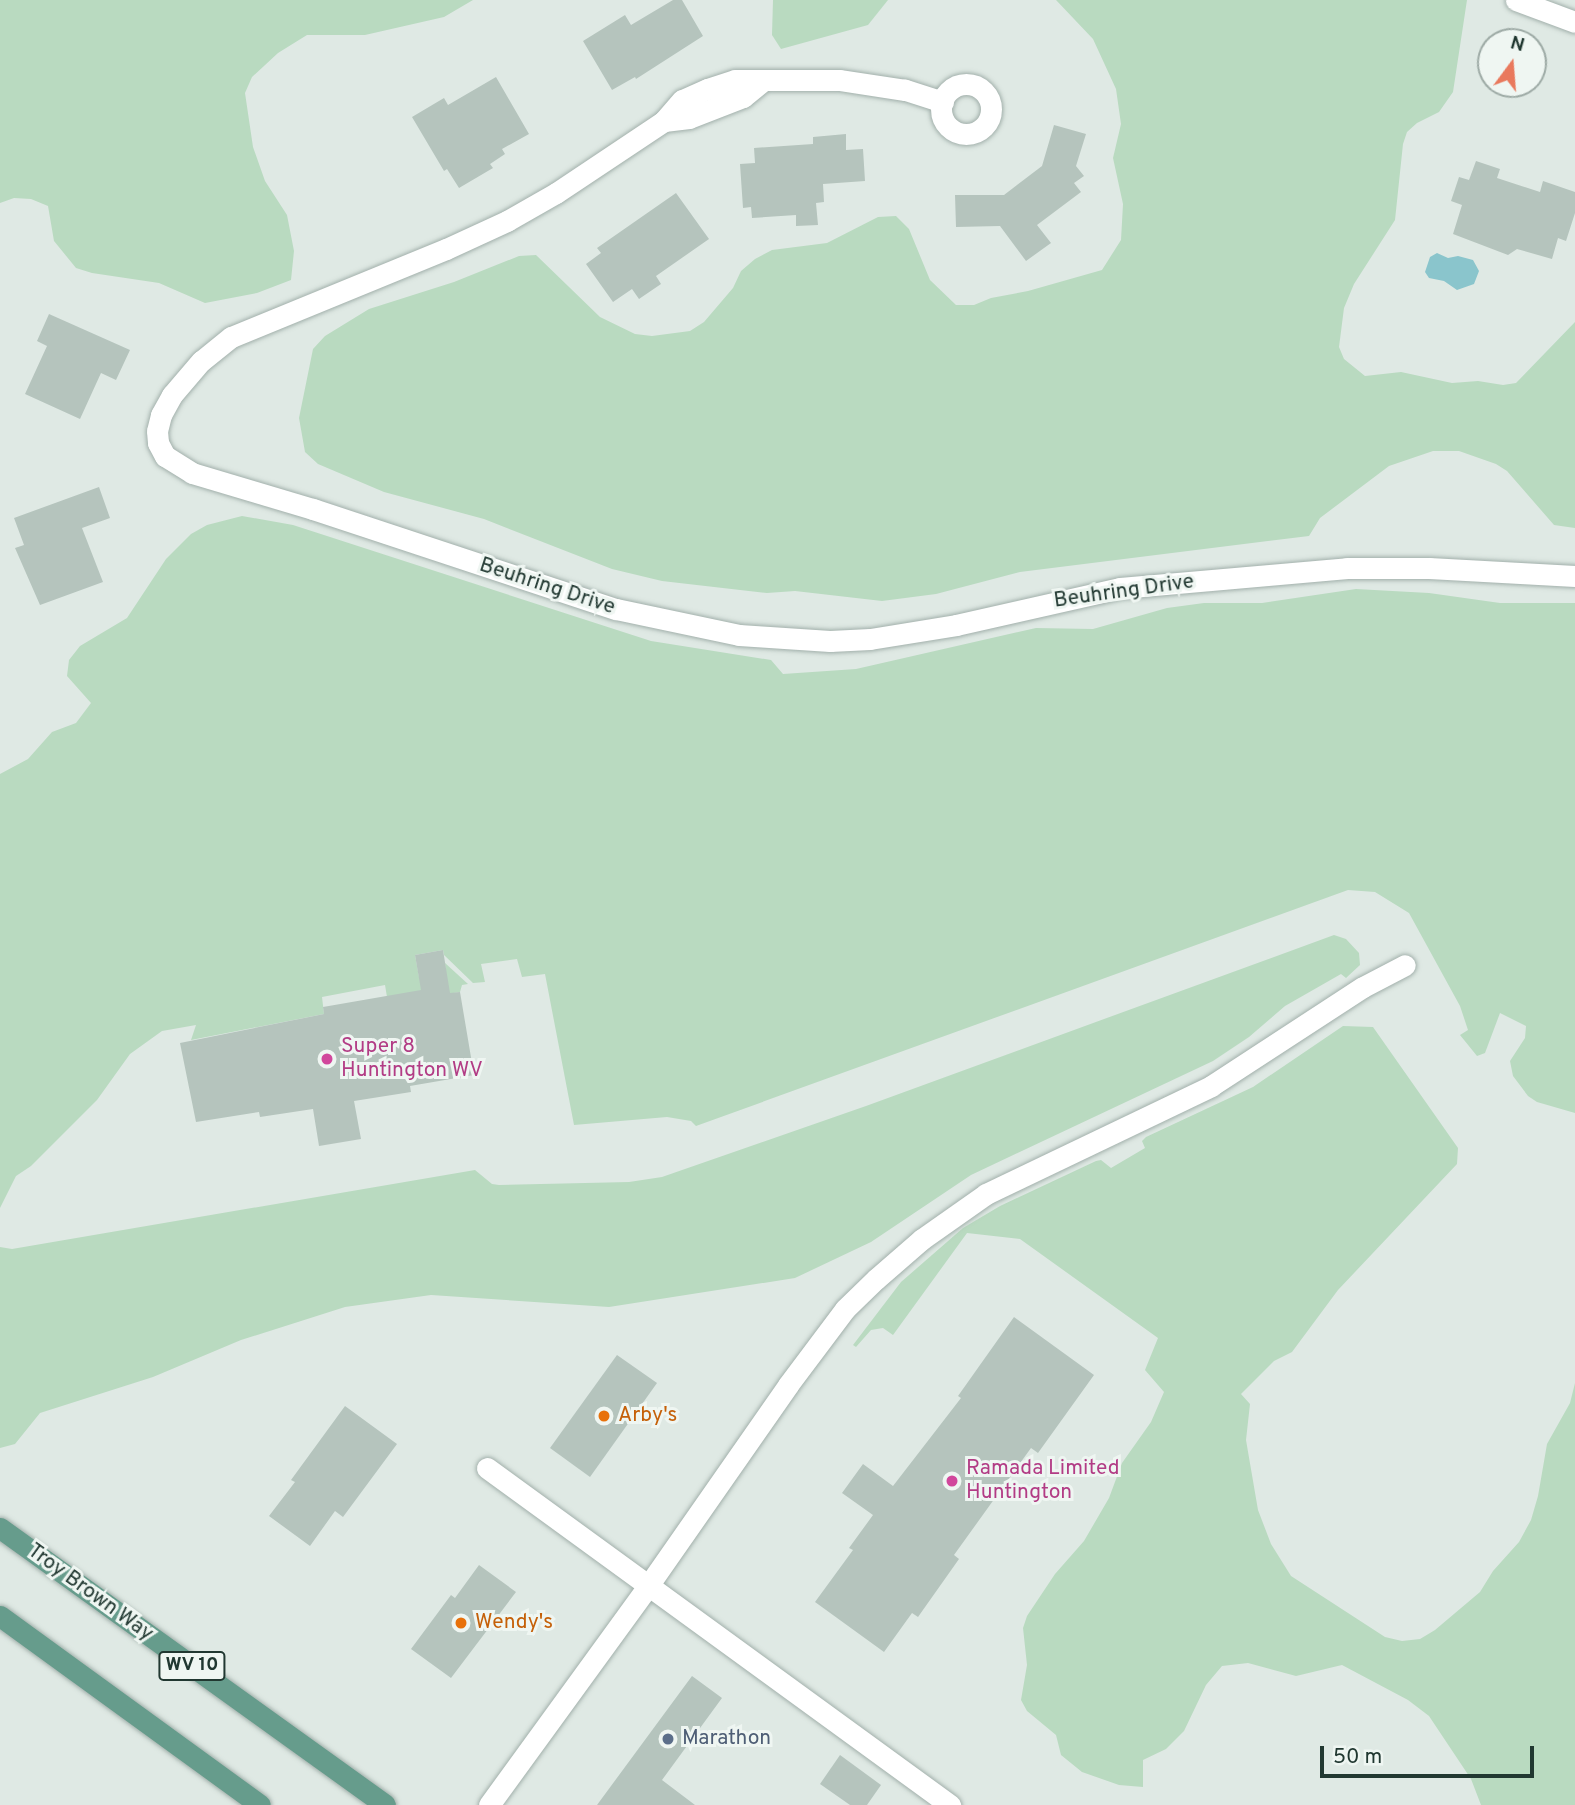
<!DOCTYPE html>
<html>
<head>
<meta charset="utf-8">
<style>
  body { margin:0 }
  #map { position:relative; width:1575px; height:1805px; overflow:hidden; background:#dfe9e4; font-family:Overpass,sans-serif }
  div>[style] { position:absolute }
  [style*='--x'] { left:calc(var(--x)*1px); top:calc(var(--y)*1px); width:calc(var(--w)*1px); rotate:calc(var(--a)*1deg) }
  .green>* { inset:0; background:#b9dac0 }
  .water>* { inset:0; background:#8ac5cc }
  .building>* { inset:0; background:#b5c4bd }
  .roads { filter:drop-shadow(0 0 2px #a2b0ab) drop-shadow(0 0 2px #a2b0ab) }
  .minor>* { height:21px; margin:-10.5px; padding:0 10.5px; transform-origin:10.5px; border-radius:10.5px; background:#fff }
  .minor>.ring { margin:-10.5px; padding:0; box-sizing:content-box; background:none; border:21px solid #fff; border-radius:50% }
  .major>* { height:21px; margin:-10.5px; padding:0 10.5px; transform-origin:10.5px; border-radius:10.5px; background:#669c8c }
  .dots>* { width:19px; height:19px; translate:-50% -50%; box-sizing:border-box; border:4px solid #eff6f2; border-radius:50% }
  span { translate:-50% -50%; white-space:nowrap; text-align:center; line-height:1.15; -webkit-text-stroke:6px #eff6f2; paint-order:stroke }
  .shield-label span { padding:2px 5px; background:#eff6f2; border:2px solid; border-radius:5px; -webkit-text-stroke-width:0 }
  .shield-label { font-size:19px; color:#213831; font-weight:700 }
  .street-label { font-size:21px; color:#213831 }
  .hotel-label { font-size:21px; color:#b23c85 }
  .left { translate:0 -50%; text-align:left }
  .food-label { font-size:21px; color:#c56008 }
  .service-label { font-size:21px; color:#4e5e75 }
  .north { position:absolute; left:1477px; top:28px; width:70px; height:70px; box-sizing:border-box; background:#eff6f2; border:2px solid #9daaa5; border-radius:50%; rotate:16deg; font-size:19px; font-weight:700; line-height:28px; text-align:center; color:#213831 }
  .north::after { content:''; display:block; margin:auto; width:24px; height:32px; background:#e9795d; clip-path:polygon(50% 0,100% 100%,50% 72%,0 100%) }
  .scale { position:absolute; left:1320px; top:1746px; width:214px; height:32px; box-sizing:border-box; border:4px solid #213831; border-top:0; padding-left:9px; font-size:21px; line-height:24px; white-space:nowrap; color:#213831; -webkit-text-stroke:5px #eff6f2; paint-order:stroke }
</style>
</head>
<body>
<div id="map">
  <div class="green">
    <i style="clip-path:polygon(0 0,473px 0,444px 17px,365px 35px,307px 35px,278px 53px,252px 77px,245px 93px,253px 147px,265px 181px,287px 215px,294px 251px,291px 280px,257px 293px,205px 303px,159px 283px,92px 273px,76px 268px,54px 241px,48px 206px,31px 199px,14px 198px,0 203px)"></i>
    <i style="clip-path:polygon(773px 0,888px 0,868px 25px,781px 49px,772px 35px)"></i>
    <i style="clip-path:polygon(1056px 0,1467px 0,1453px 92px,1439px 112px,1417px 123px,1407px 132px,1403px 144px,1395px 220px,1354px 284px,1344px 308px,1339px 347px,1344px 359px,1365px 376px,1401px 372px,1452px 383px,1478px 381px,1503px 385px,1516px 383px,1575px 322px,1575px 528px,1554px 525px,1507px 471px,1496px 464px,1459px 451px,1433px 451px,1389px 466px,1320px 518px,1309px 536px,1020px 572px,936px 594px,882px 601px,795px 591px,767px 593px,662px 581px,612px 569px,484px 519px,384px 492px,318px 464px,305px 452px,299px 418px,313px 349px,325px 336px,369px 309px,454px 282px,519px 256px,536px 255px,600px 317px,635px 334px,652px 336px,690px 331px,704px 322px,733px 288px,741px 271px,755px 259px,772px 250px,827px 243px,878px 217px,896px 216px,909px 229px,930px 280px,956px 305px,974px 305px,991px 298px,1028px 291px,1102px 270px,1121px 240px,1123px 204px,1113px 158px,1121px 124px,1116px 89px,1093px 39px)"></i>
    <i style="clip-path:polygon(242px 516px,293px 525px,651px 641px,771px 660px,783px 674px,856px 669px,1036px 628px,1093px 629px,1167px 608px,1204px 603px,1262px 603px,1356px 589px,1429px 593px,1500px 603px,1575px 603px,1575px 1113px,1537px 1102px,1528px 1096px,1513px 1076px,1510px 1061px,1525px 1038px,1526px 1026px,1500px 1013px,1485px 1053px,1477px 1056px,1460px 1035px,1468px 1030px,1460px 1006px,1409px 913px,1375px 892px,1348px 890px,696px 1126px,691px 1121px,667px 1117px,574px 1125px,545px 974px,522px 977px,517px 959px,481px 964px,485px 982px,473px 983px,444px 955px,443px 950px,415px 955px,419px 977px,446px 972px,445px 963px,468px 984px,462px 985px,460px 992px,397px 1002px,387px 997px,385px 985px,322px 997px,324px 1014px,191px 1040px,196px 1025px,162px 1031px,130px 1054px,97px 1100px,31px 1166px,16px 1176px,0 1208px,0 774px,28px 759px,52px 732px,76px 723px,91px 703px,67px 676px,69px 660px,80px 646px,127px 618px,166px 559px,191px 534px,207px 525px)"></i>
    <i style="clip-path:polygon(1334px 935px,1346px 939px,1359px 953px,1360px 965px,1346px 978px,1341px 974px,1285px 1006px,1249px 1037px,1213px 1061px,971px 1175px,871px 1242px,795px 1278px,609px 1307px,431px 1295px,345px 1307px,241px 1340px,153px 1377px,40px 1413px,15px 1444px,0 1448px,0 1242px,0 1247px,12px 1249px,475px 1170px,492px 1184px,499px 1185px,629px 1182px,662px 1177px,866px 1106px)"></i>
    <i style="clip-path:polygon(1343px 1026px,1373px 1027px,1458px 1148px,1457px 1164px,1338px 1290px,1292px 1352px,1274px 1361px,1241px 1394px,1250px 1404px,1246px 1440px,1258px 1510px,1271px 1544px,1291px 1576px,1385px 1637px,1402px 1641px,1420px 1639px,1435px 1630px,1480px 1592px,1493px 1571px,1519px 1542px,1531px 1520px,1538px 1496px,1547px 1444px,1570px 1403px,1575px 1383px,1575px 1805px,1481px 1805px,1471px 1779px,1429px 1716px,1408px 1700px,1342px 1665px,1296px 1676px,1248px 1663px,1222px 1666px,1206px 1685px,1184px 1731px,1166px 1749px,1143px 1760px,1143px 1787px,1119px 1785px,1082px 1772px,1061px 1755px,1056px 1735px,1027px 1711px,1021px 1700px,1027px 1665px,1023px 1628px,1027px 1616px,1055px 1574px,1084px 1541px,1109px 1498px,1122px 1463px,1151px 1422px,1164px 1392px,1145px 1370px,1158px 1338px,1020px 1239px,967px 1233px,893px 1335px,883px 1328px,871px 1330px,856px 1347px,853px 1345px,901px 1282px,963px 1228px,1000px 1206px,1096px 1161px,1101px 1160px,1111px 1168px,1145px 1148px,1142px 1141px,1146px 1137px,1253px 1087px)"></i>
  </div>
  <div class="water">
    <i style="clip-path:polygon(1437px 253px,1448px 258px,1458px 256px,1473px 260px,1479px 271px,1474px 284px,1457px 290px,1444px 281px,1429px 278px,1425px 272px,1430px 257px)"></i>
  </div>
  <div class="building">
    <i style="clip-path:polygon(673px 0,682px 0,703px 36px,636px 79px,635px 77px,612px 90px,583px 41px,625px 15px,631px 25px)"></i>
    <i style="clip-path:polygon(496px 77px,529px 134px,502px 149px,505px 154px,490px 164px,493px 168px,459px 188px,447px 169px,444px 171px,412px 117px,444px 98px,448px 105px)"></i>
    <i style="clip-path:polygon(1054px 125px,1086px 134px,1076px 166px,1084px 176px,1074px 183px,1081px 192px,1037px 225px,1051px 243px,1026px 261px,1000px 226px,956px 227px,955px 195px,1004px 195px,1042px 166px)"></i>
    <i style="clip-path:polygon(846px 134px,846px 150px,863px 149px,865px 181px,823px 184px,824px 202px,816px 203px,818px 225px,796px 226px,796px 215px,752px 218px,751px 207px,743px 208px,740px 164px,755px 163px,754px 148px,813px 144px,813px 137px)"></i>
    <i style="clip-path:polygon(1476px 161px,1500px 169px,1497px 178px,1540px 192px,1543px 181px,1575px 192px,1575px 213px,1566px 241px,1558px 238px,1552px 259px,1517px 249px,1508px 255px,1453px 234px,1462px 205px,1451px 201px,1459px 177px,1469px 180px)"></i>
    <i style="clip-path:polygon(676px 193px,709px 239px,656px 276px,661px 284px,639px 299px,632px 289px,613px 302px,586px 264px,601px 253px,597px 248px)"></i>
    <i style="clip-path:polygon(49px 314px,130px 350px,116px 380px,101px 373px,80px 419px,25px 394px,47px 346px,37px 341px)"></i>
    <i style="clip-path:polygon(99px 487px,110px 518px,82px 528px,103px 582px,40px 605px,15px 548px,24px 545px,14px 518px)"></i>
    <i style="clip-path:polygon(443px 950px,450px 993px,460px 992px,474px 1075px,410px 1086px,411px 1092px,354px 1101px,361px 1139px,319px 1146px,313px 1109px,260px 1117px,259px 1112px,196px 1122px,180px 1043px,324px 1014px,323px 1007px,421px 990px,415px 955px)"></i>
    <i style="clip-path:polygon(1014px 1317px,1094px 1375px,1038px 1453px,1031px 1448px,954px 1555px,959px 1559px,918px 1617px,912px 1613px,884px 1652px,815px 1602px,853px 1550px,849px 1548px,873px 1515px,842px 1493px,863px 1464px,893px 1486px,961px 1398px,958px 1396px)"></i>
    <i style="clip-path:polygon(617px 1355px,657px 1383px,590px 1477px,550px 1448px)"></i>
    <i style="clip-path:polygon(345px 1406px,397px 1444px,343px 1517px,335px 1511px,310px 1546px,269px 1516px,295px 1482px,291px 1480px)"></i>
    <i style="clip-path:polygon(479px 1565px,516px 1592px,451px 1678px,411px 1649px,451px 1595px,455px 1598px)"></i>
    <i style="clip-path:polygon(692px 1676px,722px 1698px,662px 1780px,695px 1805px,597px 1805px)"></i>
    <i style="clip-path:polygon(840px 1755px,881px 1785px,867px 1805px,850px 1805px,820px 1784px)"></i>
  </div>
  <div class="roads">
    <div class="minor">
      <i style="--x:1516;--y:0;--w:63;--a:20.4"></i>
      <i class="ring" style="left:941px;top:84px;width:29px;height:29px"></i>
      <i style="--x:943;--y:102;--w:40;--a:-162"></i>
      <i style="--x:905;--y:90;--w:67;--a:-171.4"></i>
      <i style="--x:839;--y:80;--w:104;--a:180"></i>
      <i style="--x:735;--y:80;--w:29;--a:162"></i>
      <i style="--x:707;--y:89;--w:27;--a:156"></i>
      <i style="--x:682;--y:100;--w:28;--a:131"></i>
      <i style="--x:664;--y:121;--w:130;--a:146.3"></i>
      <i style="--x:556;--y:193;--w:56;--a:150.3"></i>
      <i style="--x:507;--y:221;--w:67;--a:155.3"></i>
      <i style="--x:446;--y:249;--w:232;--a:157.7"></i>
      <i style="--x:231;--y:337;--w:38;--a:141"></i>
      <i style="--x:201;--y:361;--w:45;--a:130.5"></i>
      <i style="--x:172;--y:395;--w:23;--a:119"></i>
      <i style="--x:161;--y:415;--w:16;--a:104"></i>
      <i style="--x:157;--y:431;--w:12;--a:85"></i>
      <i style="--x:158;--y:443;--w:15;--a:62"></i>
      <i style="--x:165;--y:456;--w:32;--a:32"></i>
      <i style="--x:192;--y:473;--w:126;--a:16.6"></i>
      <i style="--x:313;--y:509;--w:319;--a:18.3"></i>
      <i style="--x:616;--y:609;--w:126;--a:11.9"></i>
      <i style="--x:739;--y:635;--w:91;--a:3.8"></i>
      <i style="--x:830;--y:641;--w:40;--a:-2.9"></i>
      <i style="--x:870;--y:639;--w:87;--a:-9.2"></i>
      <i style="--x:956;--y:625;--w:168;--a:-12.7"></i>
      <i style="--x:1120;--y:588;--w:228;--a:-5"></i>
      <i style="--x:1347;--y:568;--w:82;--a:0"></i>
      <i style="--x:1429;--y:568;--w:146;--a:3.1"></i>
      <i style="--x:664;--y:121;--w:25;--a:-7"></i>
      <i style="--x:689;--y:118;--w:58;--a:-21.3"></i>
      <i style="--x:743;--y:97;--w:26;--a:-39"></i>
      <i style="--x:487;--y:1468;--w:573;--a:36.05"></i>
      <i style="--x:489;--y:1805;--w:271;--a:-54"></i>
      <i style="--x:648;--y:1586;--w:245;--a:-55.1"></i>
      <i style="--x:788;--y:1385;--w:95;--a:-53.1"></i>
      <i style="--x:845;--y:1309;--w:43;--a:-44.1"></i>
      <i style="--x:876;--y:1279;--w:61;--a:-41"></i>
      <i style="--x:922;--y:1239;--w:78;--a:-35.1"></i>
      <i style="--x:986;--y:1194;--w:250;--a:-25.6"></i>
      <i style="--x:1211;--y:1086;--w:181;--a:-33.1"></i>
      <i style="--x:1363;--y:987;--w:47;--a:-27.6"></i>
    </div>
    <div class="major">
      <i style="--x:0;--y:1528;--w:474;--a:35.7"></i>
      <i style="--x:0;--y:1616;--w:321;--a:36"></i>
    </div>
  </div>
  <div class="dots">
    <i style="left:327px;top:1059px;background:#d1479c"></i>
    <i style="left:604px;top:1416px;background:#e8710a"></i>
    <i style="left:952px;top:1481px;background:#d1479c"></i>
    <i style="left:461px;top:1623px;background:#e8710a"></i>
    <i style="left:668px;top:1739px;background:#5c6f8a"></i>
  </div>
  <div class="shield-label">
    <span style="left:192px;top:1666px">WV 10</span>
  </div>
  <div class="street-label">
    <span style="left:547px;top:587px;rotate:18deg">Beuhring Drive</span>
    <span style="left:1124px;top:592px;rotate:-8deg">Beuhring Drive</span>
    <span style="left:90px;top:1593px;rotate:36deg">Troy Brown Way</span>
  </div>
  <div class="hotel-label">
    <span class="left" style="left:341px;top:1059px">Super 8<br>Huntington WV</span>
    <span class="left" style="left:966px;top:1481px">Ramada Limited<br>Huntington</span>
  </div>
  <div class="food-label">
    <span class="left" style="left:618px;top:1416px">Arby's</span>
    <span class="left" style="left:475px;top:1623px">Wendy's</span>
  </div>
  <div class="service-label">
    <span class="left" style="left:682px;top:1739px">Marathon</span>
  </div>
  <div class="north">N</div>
  <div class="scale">50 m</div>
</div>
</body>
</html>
